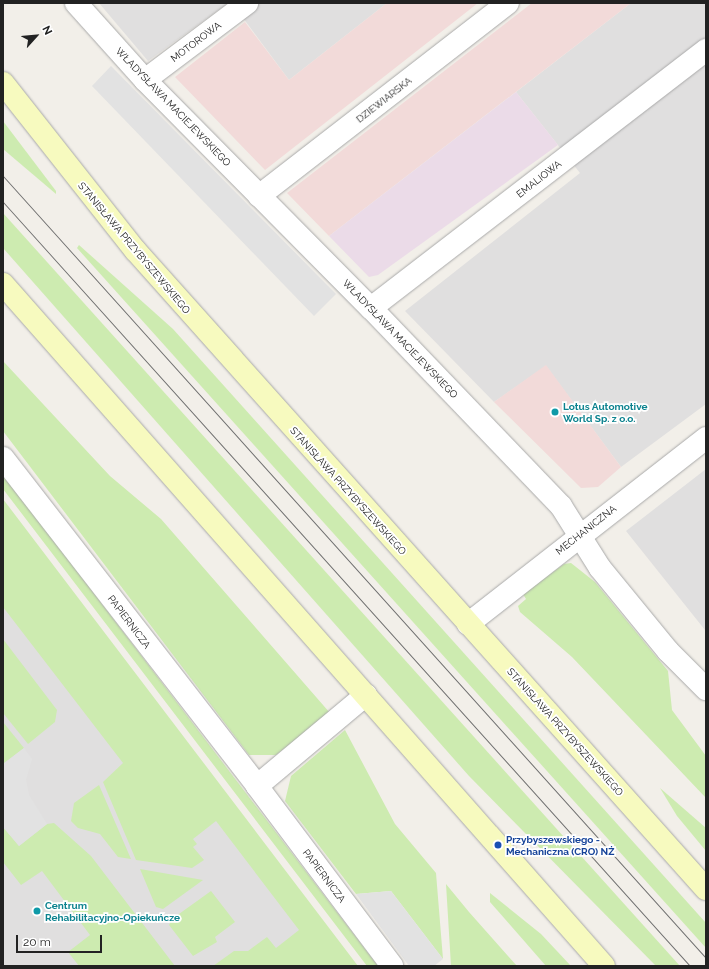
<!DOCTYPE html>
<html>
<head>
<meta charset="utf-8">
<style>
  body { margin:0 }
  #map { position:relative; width:709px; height:969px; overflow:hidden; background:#f2efe9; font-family:Raleway,sans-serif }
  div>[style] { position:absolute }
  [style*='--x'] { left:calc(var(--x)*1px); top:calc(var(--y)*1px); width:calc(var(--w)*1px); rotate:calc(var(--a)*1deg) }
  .residential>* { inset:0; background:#e0dfdf }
  .commercial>* { inset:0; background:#f2dad9 }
  .industrial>* { inset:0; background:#ebdbe8 }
  .grass>* { inset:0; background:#cdebb0 }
  .parking>* { inset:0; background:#e2e2e2 }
  .roads { filter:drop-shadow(0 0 1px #a9a9a9) drop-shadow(0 0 1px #a9a9a9) }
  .minor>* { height:22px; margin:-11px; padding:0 11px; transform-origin:11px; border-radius:11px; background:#fff }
  .secondary>* { height:22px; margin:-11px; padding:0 11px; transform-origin:11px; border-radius:11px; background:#f7fabf }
  .tram>* { height:1px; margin:-0.5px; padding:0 0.5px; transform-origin:0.5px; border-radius:0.5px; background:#707070 }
  .dots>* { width:11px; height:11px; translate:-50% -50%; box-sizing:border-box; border:2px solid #fff; border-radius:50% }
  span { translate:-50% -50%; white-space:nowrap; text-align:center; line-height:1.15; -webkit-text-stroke:3.5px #fff; paint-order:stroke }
  .street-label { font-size:10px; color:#222 }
  .culture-label { font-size:10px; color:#0d838f; font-weight:700 }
  .left { translate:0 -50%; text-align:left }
  .transit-label { font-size:10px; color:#164399; font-weight:700 }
  .frame { position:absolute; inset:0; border:4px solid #222; pointer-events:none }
  .north { position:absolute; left:16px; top:16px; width:40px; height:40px; -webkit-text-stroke:3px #fff; paint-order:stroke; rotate:63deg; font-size:11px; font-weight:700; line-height:16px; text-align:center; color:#222 }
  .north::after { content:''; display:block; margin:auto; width:14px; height:18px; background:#222; clip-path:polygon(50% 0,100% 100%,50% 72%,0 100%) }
  .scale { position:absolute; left:16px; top:935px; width:86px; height:18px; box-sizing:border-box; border:2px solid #222; border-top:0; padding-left:5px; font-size:12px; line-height:14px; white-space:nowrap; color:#222; -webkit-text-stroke:3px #fff; paint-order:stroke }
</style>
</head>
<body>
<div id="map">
  <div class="residential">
    <i style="clip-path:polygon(99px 3px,228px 3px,148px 61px)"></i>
    <i style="clip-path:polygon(232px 3px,387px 3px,289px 80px)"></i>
    <i style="clip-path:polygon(631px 3px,706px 3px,706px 404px,621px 467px,546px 366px,494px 402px,405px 311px,580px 173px,516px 92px)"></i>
    <i style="clip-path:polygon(706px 469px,706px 629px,705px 630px,626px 531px)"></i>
    <i style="clip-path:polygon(3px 519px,349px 966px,3px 966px)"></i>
  </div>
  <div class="commercial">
    <i style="clip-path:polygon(387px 3px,478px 3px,265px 170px,175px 77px,245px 22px,289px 80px)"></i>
    <i style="clip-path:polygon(532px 3px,631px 3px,329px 236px,287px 193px)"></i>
    <i style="clip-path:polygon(546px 365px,621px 467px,598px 487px,581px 488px,494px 402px)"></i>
  </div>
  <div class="industrial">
    <i style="clip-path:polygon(516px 92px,558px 145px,378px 275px,369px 277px,329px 236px)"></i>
  </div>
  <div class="grass">
    <i style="clip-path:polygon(3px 121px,56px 191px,56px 194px,3px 149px)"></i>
    <i style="clip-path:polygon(3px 213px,680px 966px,656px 966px,469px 776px,3px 248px)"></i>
    <i style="clip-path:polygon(79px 245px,173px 329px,706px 923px,706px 948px,77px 248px)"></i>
    <i style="clip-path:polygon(3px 361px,110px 476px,161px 519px,330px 713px,276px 755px,249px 755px,3px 431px)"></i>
    <i style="clip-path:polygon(3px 474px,220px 759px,378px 966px,367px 966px,3px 489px)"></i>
    <i style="clip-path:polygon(3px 499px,358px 966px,213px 966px,234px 951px,248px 951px,267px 937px,276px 948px,299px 930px,216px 821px,193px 839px,197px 844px,193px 847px,204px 860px,192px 868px,136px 860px,103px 782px,123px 763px,3px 607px)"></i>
    <i style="clip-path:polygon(571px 563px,595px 582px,668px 671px,672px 710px,706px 756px,706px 798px,572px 657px,520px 612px,518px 606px,526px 599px,523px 594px,564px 564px)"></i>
    <i style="clip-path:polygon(3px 639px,57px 710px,55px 722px,28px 744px,3px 713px)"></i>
    <i style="clip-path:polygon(3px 722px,24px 748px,3px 764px)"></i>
    <i style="clip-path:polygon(345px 730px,395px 824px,436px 873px,443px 959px,391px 891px,356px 894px,285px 801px,291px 776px)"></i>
    <i style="clip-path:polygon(99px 785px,131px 859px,118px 857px,100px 834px,78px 828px,71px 821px,74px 803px)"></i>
    <i style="clip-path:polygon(660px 788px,706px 828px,706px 851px,677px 816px)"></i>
    <i style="clip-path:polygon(54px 823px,91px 856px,175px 966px,79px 966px,68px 952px,90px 935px,42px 871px,21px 885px,3px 862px,3px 827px,19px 846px,47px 824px)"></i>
    <i style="clip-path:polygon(140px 869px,203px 880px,163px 909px,156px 907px)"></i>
    <i style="clip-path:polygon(446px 884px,469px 912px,517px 966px,451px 966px)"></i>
    <i style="clip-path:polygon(211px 891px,235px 922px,215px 937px,217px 942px,193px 956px,169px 925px,172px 919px)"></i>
    <i style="clip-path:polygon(490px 893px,541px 934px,571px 966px,546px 966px,490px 902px)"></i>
  </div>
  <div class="parking">
    <i style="clip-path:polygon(111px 66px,336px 294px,314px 316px,92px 86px)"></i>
    <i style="clip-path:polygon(24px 748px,32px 759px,26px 780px,29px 795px,47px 824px,19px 846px,3px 827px,3px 764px)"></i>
    <i style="clip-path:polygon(391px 891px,443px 959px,434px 966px,409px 966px,356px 894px)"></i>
  </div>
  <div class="roads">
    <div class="minor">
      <i style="--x:76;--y:3;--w:103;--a:48.1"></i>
      <i style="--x:145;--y:80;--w:321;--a:45.3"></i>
      <i style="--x:371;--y:308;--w:274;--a:46.2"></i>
      <i style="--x:561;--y:506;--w:73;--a:57.8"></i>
      <i style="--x:600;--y:568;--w:107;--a:50.7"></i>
      <i style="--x:668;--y:651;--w:54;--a:45"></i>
      <i style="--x:145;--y:80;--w:128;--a:-37"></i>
      <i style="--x:259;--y:196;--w:315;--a:-37.8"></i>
      <i style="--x:371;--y:308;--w:423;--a:-37.6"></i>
      <i style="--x:3;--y:458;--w:415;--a:52.2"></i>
      <i style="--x:257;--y:786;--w:142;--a:-39.9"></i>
      <i style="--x:468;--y:624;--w:302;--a:-38"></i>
      <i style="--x:257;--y:786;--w:225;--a:53.1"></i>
    </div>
    <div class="secondary">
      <i style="--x:3;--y:83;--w:213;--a:51.7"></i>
      <i style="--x:135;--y:250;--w:857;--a:48.22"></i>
      <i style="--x:3;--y:284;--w:909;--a:48.61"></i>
    </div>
  </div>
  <div class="tram">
    <i style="--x:3;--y:176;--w:1052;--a:48.05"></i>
    <i style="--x:3;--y:202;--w:1027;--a:48.04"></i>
  </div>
  <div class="dots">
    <i style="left:555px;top:412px;background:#0f9aa8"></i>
    <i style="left:498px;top:845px;background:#1a4fb4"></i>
    <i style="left:37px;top:911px;background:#0f9aa8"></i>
  </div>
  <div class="street-label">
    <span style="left:196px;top:42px;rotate:-37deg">MOTOROWA</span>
    <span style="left:384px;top:100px;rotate:-38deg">DZIEWIARSKA</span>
    <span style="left:173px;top:107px;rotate:46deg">WŁADYSŁAWA MACIEJEWSKIEGO</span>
    <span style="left:539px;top:179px;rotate:-38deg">EMALIOWA</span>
    <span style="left:134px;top:248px;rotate:50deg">STANISŁAWA PRZYBYSZEWSKIEGO</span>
    <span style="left:400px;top:339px;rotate:46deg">WŁADYSŁAWA MACIEJEWSKIEGO</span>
    <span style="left:348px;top:491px;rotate:48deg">STANISŁAWA PRZYBYSZEWSKIEGO</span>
    <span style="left:586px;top:530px;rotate:-38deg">MECHANICZNA</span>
    <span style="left:129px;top:622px;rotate:53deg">PAPIERNICZA</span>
    <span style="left:565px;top:732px;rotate:48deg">STANISŁAWA PRZYBYSZEWSKIEGO</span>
    <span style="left:324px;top:876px;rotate:53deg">PAPIERNICZA</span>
  </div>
  <div class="culture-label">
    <span class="left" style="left:563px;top:412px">Lotus Automotive<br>World Sp. z o.o.</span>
    <span class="left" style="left:45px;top:911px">Centrum<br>Rehabilitacyjno-Opiekuńcze</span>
  </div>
  <div class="transit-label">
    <span class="left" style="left:506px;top:845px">Przybyszewskiego -<br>Mechaniczna (CRO) NŻ</span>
  </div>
  <div class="frame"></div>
  <div class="north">N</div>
  <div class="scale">20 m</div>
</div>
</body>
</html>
